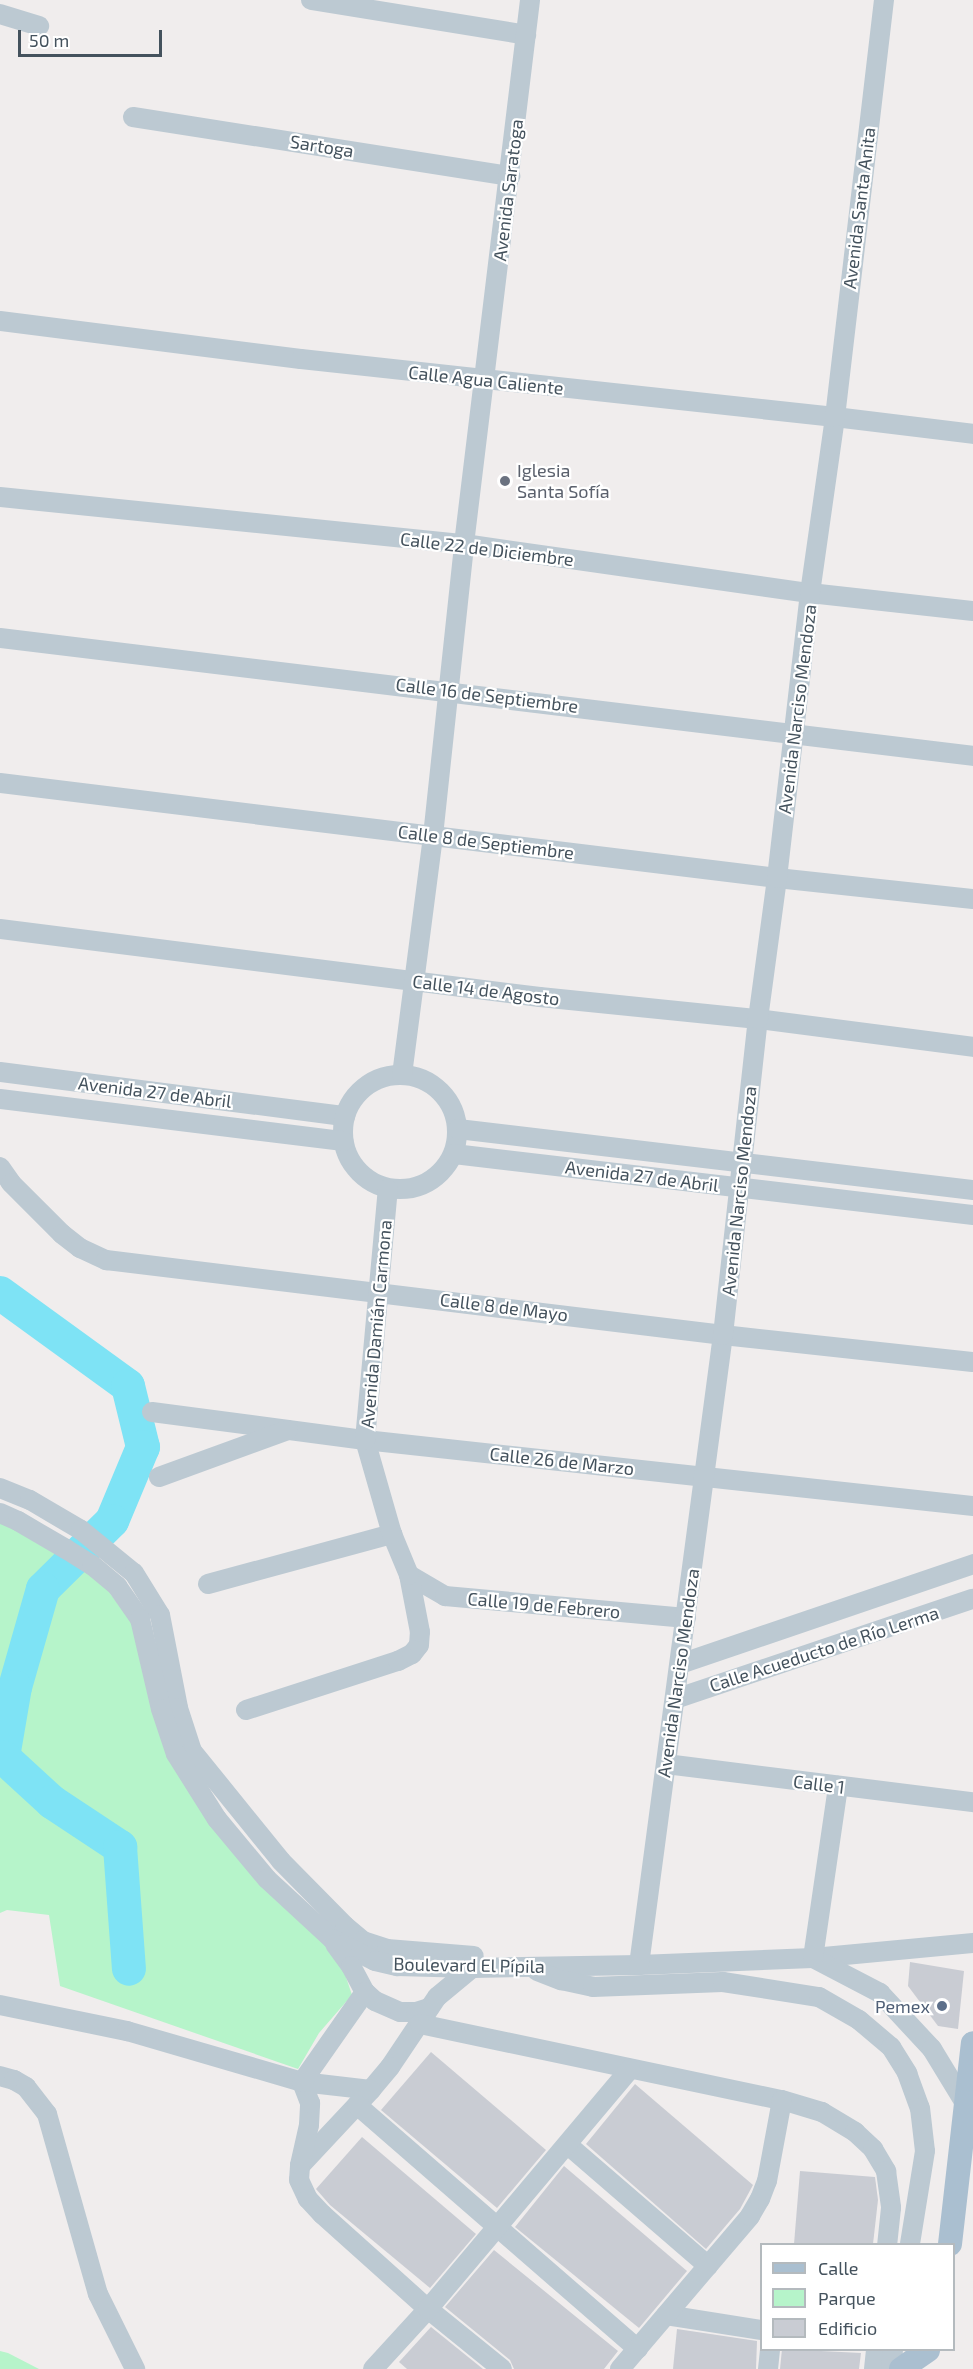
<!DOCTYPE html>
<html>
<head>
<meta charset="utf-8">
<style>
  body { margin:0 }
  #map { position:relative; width:973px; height:2369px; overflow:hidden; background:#f0eded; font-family:"Exo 2",sans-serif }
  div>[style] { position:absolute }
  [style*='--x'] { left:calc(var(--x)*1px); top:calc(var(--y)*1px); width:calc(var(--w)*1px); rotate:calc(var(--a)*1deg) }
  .green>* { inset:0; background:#b6f4ca }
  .river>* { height:34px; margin:-17px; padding:0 17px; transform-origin:17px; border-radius:17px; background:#7ee3f5 }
  .building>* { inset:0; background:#c9ccd3 }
  .minor>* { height:20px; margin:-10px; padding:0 10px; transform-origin:10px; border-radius:10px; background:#bcc9d2 }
  .minor>.ring { margin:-10px; padding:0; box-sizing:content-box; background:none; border:20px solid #bcc9d2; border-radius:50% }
  .major>* { height:24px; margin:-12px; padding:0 12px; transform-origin:12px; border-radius:12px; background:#aabfd0 }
  .dots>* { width:16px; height:16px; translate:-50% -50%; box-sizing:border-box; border:3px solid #fff; border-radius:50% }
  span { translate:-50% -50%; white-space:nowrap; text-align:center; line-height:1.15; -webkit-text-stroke:4.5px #fff; paint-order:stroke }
  .street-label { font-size:18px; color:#44525d }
  .worship-label { font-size:18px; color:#5b616d }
  .left { translate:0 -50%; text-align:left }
  .service-label { font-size:18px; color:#4e5e75 }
  .right { translate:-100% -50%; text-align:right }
  .legend { position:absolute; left:760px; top:2243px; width:195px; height:108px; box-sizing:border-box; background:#fff; border:2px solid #b4babe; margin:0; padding:8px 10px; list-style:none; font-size:18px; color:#44525d }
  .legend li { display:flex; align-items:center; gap:12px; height:30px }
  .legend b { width:30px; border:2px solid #b4babe }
  .scale { position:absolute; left:18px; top:30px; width:144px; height:27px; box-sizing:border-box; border:3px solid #44525d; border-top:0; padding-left:8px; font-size:18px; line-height:21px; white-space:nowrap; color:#44525d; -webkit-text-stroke:4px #fff; paint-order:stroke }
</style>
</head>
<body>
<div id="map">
  <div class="green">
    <i style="clip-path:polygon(0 1521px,101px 1581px,138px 1631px,166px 1743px,341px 1962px,352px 1995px,319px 2033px,298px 2069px,60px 1986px,49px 1915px,7px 1910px,0 1913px)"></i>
    <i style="clip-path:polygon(0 2351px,8px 2353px,39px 2369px,0 2369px)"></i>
  </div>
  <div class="river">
    <i style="--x:0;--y:1293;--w:158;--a:36"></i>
    <i style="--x:128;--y:1386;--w:63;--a:76.2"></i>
    <i style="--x:143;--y:1447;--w:80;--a:112.7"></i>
    <i style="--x:112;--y:1521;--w:97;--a:135.4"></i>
    <i style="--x:43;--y:1589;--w:102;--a:105.9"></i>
    <i style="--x:15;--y:1687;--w:71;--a:99.7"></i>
    <i style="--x:3;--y:1757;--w:67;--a:42.6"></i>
    <i style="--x:52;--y:1802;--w:82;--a:33.5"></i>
    <i style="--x:120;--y:1847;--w:122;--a:85.8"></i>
  </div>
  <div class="building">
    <i style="clip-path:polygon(910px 1962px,964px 1971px,958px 2029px,938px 2026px,908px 1986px)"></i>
    <i style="clip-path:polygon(431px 2052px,546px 2150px,497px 2208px,381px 2110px)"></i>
    <i style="clip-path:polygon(635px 2084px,753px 2185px,740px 2209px,706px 2249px,586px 2144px)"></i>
    <i style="clip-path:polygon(362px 2137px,476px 2234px,430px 2288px,330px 2205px,316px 2189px)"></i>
    <i style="clip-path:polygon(564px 2166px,687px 2271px,639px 2328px,515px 2227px)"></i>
    <i style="clip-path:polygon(800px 2171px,875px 2177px,878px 2200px,873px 2244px,794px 2244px)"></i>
    <i style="clip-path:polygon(494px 2250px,618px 2351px,604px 2369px,514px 2369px,510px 2360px,445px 2307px)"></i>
    <i style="clip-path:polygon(431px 2327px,483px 2369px,407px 2369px,399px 2362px)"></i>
    <i style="clip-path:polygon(677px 2329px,757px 2341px,756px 2369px,673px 2369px)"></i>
    <i style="clip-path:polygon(782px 2349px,861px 2353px,859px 2369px,780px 2369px)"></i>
  </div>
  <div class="minor">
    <i style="--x:311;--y:0;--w:218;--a:9.2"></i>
    <i style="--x:0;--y:14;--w:41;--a:17.1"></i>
    <i style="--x:133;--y:117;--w:382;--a:8.9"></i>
    <i style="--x:0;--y:321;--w:303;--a:7.2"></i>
    <i style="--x:301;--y:359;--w:537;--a:6.2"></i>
    <i style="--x:835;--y:417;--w:139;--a:7"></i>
    <i style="--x:0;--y:497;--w:466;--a:5.8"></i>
    <i style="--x:464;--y:544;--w:349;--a:8.1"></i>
    <i style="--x:810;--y:593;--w:164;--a:6.3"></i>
    <i style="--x:0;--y:638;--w:980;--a:6.91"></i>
    <i style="--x:0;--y:783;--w:783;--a:6.97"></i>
    <i style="--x:777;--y:878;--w:197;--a:6.1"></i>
    <i style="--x:0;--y:929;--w:544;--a:7.18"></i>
    <i style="--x:540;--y:997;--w:219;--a:5.8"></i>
    <i style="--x:758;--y:1019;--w:217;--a:7.4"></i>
    <i style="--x:0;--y:1072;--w:348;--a:7.3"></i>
    <i class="ring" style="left:343px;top:1075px;width:94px;height:94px"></i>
    <i style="--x:402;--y:1075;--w:241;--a:-82.6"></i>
    <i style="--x:433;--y:836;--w:294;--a:-83.9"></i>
    <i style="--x:464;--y:544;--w:548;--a:-83.08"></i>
    <i style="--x:0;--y:1099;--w:346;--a:7"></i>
    <i style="--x:458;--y:1129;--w:519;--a:6.76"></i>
    <i style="--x:454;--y:1154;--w:523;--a:6.7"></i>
    <i style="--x:0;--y:1167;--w:19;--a:55"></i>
    <i style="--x:11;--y:1183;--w:72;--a:45"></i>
    <i style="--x:62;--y:1234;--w:23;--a:38"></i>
    <i style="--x:80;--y:1248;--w:29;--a:25"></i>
    <i style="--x:106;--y:1260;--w:622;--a:6.93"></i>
    <i style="--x:723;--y:1335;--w:251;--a:6.2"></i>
    <i style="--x:152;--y:1412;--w:215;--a:7.5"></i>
    <i style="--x:365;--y:1440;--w:612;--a:6.2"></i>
    <i style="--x:159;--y:1477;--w:137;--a:-20"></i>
    <i style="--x:0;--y:1488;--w:32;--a:22"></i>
    <i style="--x:30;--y:1500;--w:59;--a:30.5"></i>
    <i style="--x:81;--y:1530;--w:68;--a:39.1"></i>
    <i style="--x:134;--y:1573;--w:49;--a:58.2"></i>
    <i style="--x:160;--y:1615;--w:95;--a:79"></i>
    <i style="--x:178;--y:1708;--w:45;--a:72"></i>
    <i style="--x:192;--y:1751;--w:141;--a:51"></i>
    <i style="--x:281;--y:1861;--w:91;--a:45.4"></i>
    <i style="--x:345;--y:1926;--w:23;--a:40"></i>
    <i style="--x:363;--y:1941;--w:25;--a:18"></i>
    <i style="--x:387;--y:1949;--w:87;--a:4.6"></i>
    <i style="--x:0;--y:1513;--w:20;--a:24"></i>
    <i style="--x:18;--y:1521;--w:56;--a:30.3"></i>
    <i style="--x:66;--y:1549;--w:31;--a:32"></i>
    <i style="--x:92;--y:1565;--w:33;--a:40"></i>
    <i style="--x:117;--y:1586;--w:40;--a:55.1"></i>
    <i style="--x:140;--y:1619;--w:92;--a:76.9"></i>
    <i style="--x:161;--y:1709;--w:47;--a:71.6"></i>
    <i style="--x:176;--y:1754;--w:77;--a:57.8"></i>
    <i style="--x:217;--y:1819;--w:78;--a:50.2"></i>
    <i style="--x:267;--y:1879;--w:88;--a:42.7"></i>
    <i style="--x:332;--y:1939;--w:48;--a:27.1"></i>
    <i style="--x:375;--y:1961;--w:23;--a:13"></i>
    <i style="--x:397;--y:1966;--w:75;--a:1.5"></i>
    <i style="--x:472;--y:1968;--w:167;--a:-1"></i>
    <i style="--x:639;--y:1965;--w:174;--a:-2.3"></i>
    <i style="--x:813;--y:1958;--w:161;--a:-5.4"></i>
    <i style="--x:409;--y:1575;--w:42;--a:30.3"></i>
    <i style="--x:445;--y:1596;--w:242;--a:5.2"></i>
    <i style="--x:208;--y:1584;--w:191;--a:-15.2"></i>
    <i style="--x:680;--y:1664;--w:310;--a:-18.8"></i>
    <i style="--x:675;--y:1699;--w:314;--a:-18.6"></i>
    <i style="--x:246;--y:1710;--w:160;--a:-17.9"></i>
    <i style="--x:398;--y:1661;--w:16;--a:-27"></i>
    <i style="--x:412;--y:1654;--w:11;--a:-52"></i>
    <i style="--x:419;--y:1645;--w:13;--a:-86"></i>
    <i style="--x:420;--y:1632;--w:58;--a:-100.9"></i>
    <i style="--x:409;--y:1575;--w:44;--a:-112.5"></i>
    <i style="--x:392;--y:1534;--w:98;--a:-106"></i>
    <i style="--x:365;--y:1440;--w:252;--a:-84.8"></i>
    <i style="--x:666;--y:1764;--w:309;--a:7.1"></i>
    <i style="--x:335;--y:1944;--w:27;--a:54"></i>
    <i style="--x:351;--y:1966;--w:30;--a:62"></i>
    <i style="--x:365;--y:1992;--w:13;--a:42"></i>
    <i style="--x:375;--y:2001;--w:27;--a:24"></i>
    <i style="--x:400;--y:2012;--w:16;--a:0"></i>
    <i style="--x:416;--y:2012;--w:14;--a:-17"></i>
    <i style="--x:813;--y:1958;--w:76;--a:27.6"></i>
    <i style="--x:880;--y:1993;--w:76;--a:47.1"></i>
    <i style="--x:932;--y:2049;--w:66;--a:58.7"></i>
    <i style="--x:813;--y:1958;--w:174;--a:-81.7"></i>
    <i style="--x:471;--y:1964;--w:4;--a:76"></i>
    <i style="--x:472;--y:1968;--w:45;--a:140.4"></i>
    <i style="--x:437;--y:1997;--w:84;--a:123.9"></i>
    <i style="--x:390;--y:2067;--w:30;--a:130"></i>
    <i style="--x:371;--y:2090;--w:104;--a:133.1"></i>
    <i style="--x:300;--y:2166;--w:14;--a:94"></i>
    <i style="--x:299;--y:2180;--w:21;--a:65"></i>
    <i style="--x:308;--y:2199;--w:21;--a:47"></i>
    <i style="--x:322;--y:2214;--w:142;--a:41.9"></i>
    <i style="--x:428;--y:2309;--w:95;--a:39"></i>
    <i style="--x:639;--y:1965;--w:636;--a:-82.41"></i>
    <i style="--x:723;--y:1335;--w:318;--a:-83.7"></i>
    <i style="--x:758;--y:1019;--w:142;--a:-82.3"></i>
    <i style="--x:777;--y:878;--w:287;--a:-83.4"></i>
    <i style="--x:810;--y:593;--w:178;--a:-81.9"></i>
    <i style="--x:835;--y:417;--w:420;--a:-83.3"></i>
    <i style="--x:537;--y:1971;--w:26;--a:21"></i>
    <i style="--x:561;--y:1980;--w:33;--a:12"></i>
    <i style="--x:593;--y:1987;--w:130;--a:-2.2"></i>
    <i style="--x:723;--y:1982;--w:97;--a:8.9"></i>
    <i style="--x:819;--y:1997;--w:46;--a:29.9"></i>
    <i style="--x:859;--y:2020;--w:42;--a:40.2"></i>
    <i style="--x:891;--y:2047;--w:31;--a:58"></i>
    <i style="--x:907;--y:2073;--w:37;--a:70"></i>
    <i style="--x:920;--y:2108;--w:43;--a:83.4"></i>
    <i style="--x:925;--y:2151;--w:94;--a:99.2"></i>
    <i style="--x:0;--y:2005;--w:130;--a:11.6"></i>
    <i style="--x:127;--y:2031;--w:182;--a:16.2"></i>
    <i style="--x:302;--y:2082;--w:69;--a:6.6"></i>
    <i style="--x:420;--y:2024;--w:370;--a:11.9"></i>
    <i style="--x:782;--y:2100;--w:42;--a:16.7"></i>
    <i style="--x:822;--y:2112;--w:39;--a:31"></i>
    <i style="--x:855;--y:2132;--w:25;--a:43"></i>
    <i style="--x:873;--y:2149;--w:26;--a:59"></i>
    <i style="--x:886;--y:2171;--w:37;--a:82"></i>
    <i style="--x:891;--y:2208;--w:36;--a:96"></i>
    <i style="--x:0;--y:2076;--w:15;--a:16"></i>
    <i style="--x:14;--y:2080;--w:14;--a:30"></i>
    <i style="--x:26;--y:2087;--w:34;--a:52"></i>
    <i style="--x:47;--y:2114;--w:187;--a:74.2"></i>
    <i style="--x:98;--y:2294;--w:84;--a:63.7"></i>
    <i style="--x:357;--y:2105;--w:372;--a:41"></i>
    <i style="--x:568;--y:2145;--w:185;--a:40.8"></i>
    <i style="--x:300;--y:2165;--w:41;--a:-77.3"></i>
    <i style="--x:309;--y:2125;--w:22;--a:-87"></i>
    <i style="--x:310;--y:2103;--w:22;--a:-111"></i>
    <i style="--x:302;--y:2082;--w:110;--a:-55"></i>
    <i style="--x:666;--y:2315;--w:97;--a:8.9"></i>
    <i style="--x:373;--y:2369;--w:81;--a:-47.5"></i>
    <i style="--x:428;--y:2309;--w:314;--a:-49.9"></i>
    <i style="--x:620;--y:2369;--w:201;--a:-49.6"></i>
    <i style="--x:750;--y:2216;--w:20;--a:-60"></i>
    <i style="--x:760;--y:2199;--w:19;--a:-69"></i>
    <i style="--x:767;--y:2181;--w:82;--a:-79.5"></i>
    <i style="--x:768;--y:2369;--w:19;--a:-84"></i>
    <i style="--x:874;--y:2369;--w:19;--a:-84"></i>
    <i style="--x:891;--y:2369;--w:19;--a:-84"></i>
  </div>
  <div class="major">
    <i style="--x:950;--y:2244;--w:202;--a:-83.5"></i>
    <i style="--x:901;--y:2369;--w:33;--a:-35"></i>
  </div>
  <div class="dots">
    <i style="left:505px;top:481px;background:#6b7280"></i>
    <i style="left:942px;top:2006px;background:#5c6f8a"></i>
  </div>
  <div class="street-label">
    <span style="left:322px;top:146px;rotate:9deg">Sartoga</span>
    <span style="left:508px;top:190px;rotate:-83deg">Avenida Saratoga</span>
    <span style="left:859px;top:208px;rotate:-83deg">Avenida Santa Anita</span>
    <span style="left:486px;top:380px;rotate:6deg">Calle Agua Caliente</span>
    <span style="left:487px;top:549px;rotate:7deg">Calle 22 de Diciembre</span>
    <span style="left:487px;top:695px;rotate:7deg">Calle 16 de Septiembre</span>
    <span style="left:797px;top:709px;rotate:-83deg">Avenida Narciso Mendoza</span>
    <span style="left:486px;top:842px;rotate:7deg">Calle 8 de Septiembre</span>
    <span style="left:486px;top:990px;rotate:7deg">Calle 14 de Agosto</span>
    <span style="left:155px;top:1092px;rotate:7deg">Avenida 27 de Abril</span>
    <span style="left:642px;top:1176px;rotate:7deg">Avenida 27 de Abril</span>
    <span style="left:739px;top:1191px;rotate:-84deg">Avenida Narciso Mendoza</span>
    <span style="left:504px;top:1307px;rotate:7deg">Calle 8 de Mayo</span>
    <span style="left:376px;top:1324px;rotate:-85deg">Avenida Damián Carmona</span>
    <span style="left:562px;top:1461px;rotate:6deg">Calle 26 de Marzo</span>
    <span style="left:544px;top:1605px;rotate:5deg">Calle 19 de Febrero</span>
    <span style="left:824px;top:1649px;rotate:-18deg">Calle Acueducto de Río Lerma</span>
    <span style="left:678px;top:1673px;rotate:-82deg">Avenida Narciso Mendoza</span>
    <span style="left:819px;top:1784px;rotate:7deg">Calle 1</span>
    <span style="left:469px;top:1965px;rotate:1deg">Boulevard El Pípila</span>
  </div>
  <div class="worship-label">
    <span class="left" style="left:517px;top:481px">Iglesia<br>Santa Sofía</span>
  </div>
  <div class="service-label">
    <span class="right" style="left:930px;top:2006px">Pemex</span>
  </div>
  <ul class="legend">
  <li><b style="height:8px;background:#aabfd0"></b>Calle</li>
  <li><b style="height:16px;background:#b6f4ca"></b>Parque</li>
  <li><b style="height:16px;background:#c9ccd3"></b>Edificio</li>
  </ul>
  <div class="scale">50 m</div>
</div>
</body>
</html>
